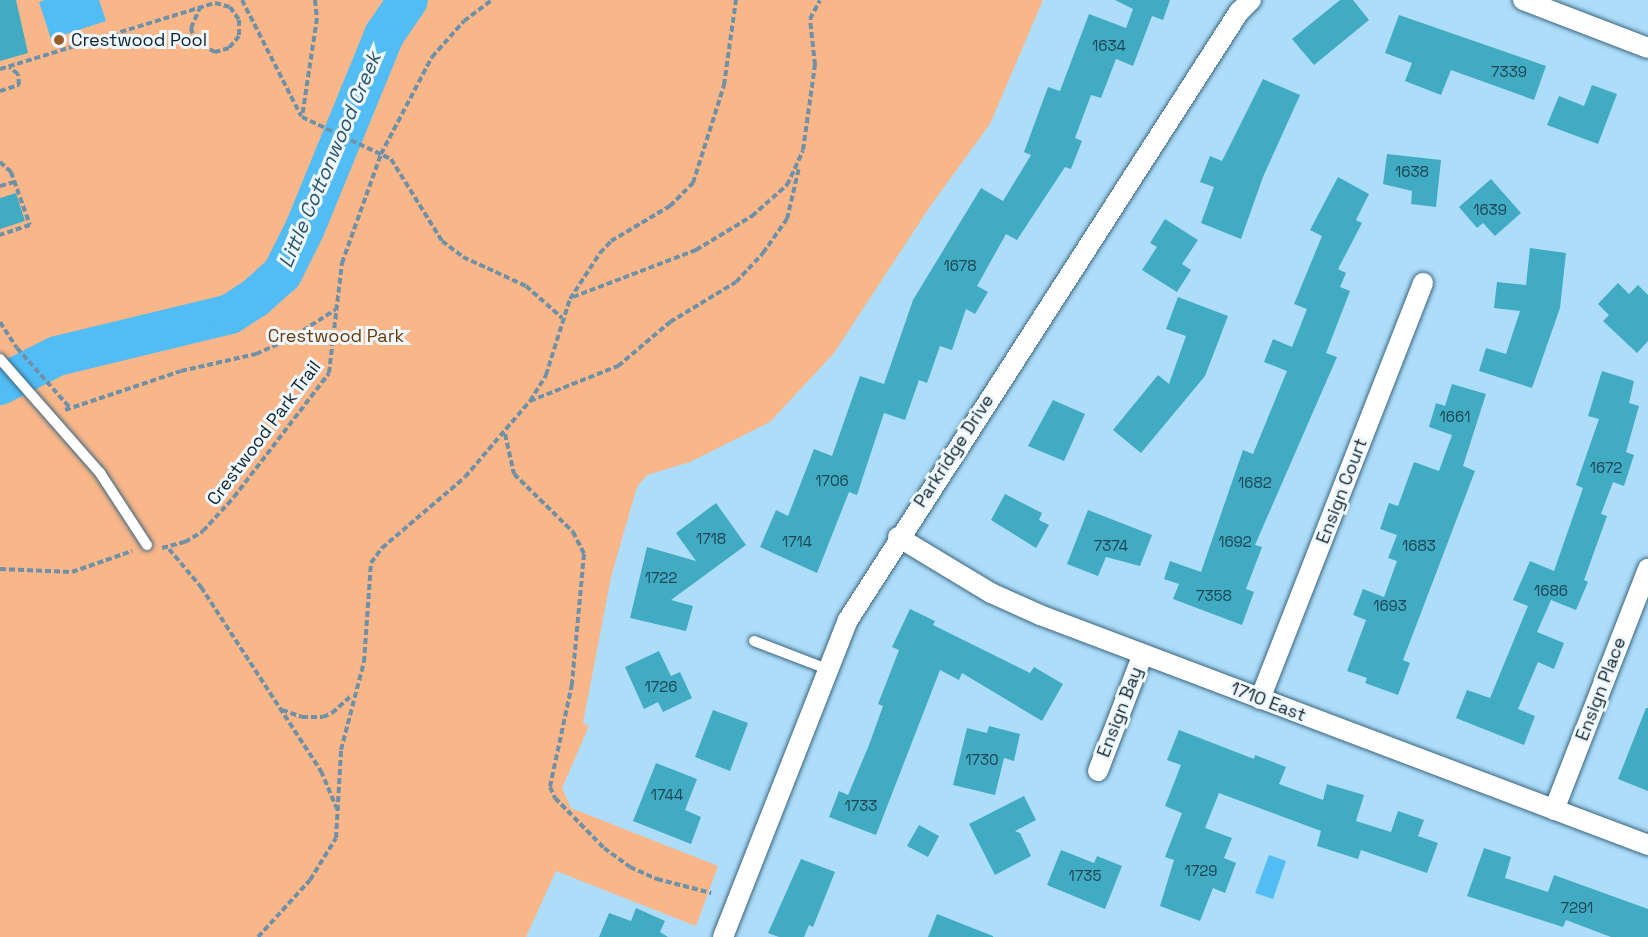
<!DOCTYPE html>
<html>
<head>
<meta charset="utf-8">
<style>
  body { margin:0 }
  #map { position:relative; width:1648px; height:937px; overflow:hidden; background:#aeddfa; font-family:"Space Grotesk",sans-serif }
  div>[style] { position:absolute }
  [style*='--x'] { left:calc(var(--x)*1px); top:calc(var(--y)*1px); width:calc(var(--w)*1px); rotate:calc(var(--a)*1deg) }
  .green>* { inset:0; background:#f8b689 }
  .water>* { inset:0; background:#52bcf5 }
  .river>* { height:40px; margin:-20px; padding:0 20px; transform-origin:20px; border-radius:20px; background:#52bcf5 }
  .building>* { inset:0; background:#40abc3 }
  .path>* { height:4px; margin-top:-2px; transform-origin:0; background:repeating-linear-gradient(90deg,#6e91a7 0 6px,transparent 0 9px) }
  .roads { filter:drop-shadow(0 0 2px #39657e) drop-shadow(0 0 2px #39657e) }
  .service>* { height:10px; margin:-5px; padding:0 5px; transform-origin:5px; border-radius:5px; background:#fff }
  .minor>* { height:20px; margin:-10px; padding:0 10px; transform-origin:10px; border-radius:10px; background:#fff }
  .dots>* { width:16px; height:16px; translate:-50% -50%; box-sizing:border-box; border:3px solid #eff8fe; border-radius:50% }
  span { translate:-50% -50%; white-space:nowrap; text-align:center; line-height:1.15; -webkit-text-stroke:6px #eff8fe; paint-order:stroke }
  .number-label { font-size:15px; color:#1d4553 }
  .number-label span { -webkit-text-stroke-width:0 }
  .poi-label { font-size:18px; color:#11232e }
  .left { translate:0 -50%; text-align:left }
  .park-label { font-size:18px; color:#6d3807 }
  .street-label { font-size:18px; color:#11232e }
  .water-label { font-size:20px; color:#29546d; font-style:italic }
</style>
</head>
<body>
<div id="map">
  <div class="green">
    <i style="clip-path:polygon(0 0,1043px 0,990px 124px,931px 205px,834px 353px,770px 422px,690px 462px,647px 475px,637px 487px,611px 577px,583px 723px,589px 726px,562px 788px,571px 808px,718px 866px,696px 926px,556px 871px,526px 937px,0 937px)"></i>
  </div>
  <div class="water">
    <i style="clip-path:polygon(45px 0,99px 0,106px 21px,51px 39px,39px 2px)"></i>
    <i style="clip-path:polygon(1269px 855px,1286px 861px,1273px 899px,1255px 893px)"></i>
  </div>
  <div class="river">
    <i style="--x:0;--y:385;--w:64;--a:-27"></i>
    <i style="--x:57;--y:356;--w:178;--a:-13.6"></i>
    <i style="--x:230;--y:314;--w:30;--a:-33"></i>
    <i style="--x:255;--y:298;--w:36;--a:-42"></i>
    <i style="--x:282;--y:274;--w:51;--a:-63.4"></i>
    <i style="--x:305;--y:228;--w:209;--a:-67.7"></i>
    <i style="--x:384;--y:35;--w:42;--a:-55.6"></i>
  </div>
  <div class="building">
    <i style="clip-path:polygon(0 0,16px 0,28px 53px,0 61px)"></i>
    <i style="clip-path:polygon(1115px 0,1170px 0,1163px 20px,1152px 16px,1133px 66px,1116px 59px,1101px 98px,1091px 95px,1075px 138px,1082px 141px,1071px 169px,1065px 167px,1017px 240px,1006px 234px,977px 286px,988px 292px,975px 314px,966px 309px,952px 350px,940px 346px,927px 383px,919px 380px,905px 420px,884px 413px,857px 495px,849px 492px,817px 573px,760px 547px,776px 510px,788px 516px,814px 449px,832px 456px,860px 376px,884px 384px,913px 300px,981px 188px,1003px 201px,1031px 155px,1024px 152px,1048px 87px,1060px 91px,1089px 14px,1126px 28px,1133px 9px)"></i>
    <i style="clip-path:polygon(1340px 0,1353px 0,1369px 20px,1314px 65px,1292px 39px)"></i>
    <i style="clip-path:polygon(1399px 15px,1546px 66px,1534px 100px,1451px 70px,1441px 95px,1405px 81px,1412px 63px,1385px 53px)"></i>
    <i style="clip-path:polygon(1263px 79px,1300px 95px,1263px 177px,1241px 239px,1201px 223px,1214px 187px,1200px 182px,1210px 156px,1222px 161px)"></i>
    <i style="clip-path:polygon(1592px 85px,1617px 94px,1598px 144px,1547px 125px,1559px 96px,1584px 106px)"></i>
    <i style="clip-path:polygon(1387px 154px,1441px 160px,1436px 207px,1411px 204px,1412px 191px,1383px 184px)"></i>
    <i style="clip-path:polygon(1338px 177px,1369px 194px,1356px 220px,1362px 223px,1338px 269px,1346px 273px,1340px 287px,1350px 291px,1326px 353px,1337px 357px,1255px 545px,1262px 547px,1246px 589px,1254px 592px,1242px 625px,1173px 599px,1179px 584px,1164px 579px,1170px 561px,1201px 572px,1243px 450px,1253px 454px,1287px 371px,1264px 362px,1273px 339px,1292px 347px,1307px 309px,1294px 304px,1322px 236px,1310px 230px)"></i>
    <i style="clip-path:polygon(1491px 179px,1521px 213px,1495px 236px,1483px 223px,1477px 228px,1459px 207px)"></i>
    <i style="clip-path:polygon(16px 193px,25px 221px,0 229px,0 198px)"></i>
    <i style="clip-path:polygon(1165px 219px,1198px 240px,1182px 264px,1191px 270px,1177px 292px,1142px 270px,1157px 247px,1150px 243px)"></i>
    <i style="clip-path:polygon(1530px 248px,1566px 253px,1560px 308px,1532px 388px,1479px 371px,1486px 348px,1506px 354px,1520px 311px,1494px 308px,1497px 282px,1526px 285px)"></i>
    <i style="clip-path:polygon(1618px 283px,1629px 294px,1638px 285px,1648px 295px,1648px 341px,1637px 353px,1603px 321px,1609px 315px,1598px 304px)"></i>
    <i style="clip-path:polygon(1178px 297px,1228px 316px,1205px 376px,1141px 453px,1113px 430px,1158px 375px,1169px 384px,1186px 336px,1166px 329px)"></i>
    <i style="clip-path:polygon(1602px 371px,1634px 381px,1629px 403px,1639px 406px,1626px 452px,1634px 455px,1624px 486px,1613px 482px,1601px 514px,1607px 516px,1584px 580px,1588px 582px,1576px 610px,1551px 600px,1537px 632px,1564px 643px,1554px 669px,1538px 662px,1518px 709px,1535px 716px,1524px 745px,1456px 718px,1467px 690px,1490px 698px,1528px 606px,1513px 600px,1530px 561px,1554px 571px,1583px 488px,1576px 485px,1599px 419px,1588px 416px)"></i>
    <i style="clip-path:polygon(1452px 384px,1486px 394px,1463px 466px,1475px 471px,1403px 660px,1410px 663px,1398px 695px,1365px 683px,1367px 678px,1347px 671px,1366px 620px,1353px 615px,1363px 589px,1384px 597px,1397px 561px,1388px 558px,1397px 535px,1380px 529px,1389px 503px,1398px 506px,1414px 462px,1439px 471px,1452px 435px,1429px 427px,1436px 403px,1445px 406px)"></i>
    <i style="clip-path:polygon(1053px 400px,1085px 414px,1064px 461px,1028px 446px)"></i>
    <i style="clip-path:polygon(1005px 494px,1042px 513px,1039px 520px,1049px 525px,1036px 548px,991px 520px)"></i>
    <i style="clip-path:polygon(716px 503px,746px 545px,671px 600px,693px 606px,686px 631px,630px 618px,647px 547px,696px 561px,676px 533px)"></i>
    <i style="clip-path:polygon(1088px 510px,1152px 535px,1140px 566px,1106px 557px,1098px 576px,1067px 564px)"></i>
    <i style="clip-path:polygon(910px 609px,935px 621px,933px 625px,1030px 673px,1034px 667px,1063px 684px,1042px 721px,962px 673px,959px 680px,940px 670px,876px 835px,829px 817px,839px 791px,848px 795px,869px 745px,883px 706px,878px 704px,899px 650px,892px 647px)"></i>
    <i style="clip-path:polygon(659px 651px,671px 676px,680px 672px,692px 698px,663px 712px,658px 702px,644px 709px,625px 667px)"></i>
    <i style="clip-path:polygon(1646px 708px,1648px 708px,1648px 791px,1618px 779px)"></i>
    <i style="clip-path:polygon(713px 710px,748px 723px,730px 771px,695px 757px)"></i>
    <i style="clip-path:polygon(989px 726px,1020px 734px,1014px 761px,1004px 758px,995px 795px,953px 785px,967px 728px,987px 733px)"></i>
    <i style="clip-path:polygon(1179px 730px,1254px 759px,1255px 755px,1286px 767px,1279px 784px,1323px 800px,1327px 784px,1364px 795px,1356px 821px,1391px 832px,1398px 811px,1424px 820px,1418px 836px,1438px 843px,1427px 873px,1361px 850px,1358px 859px,1317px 846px,1321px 831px,1219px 793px,1205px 828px,1232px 838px,1224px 858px,1236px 863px,1225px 893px,1213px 888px,1200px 921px,1160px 906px,1174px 860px,1165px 857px,1182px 813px,1165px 806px,1181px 765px,1167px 760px)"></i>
    <i style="clip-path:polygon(656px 763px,697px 779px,685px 810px,701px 817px,691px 844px,633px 821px)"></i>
    <i style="clip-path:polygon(1024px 796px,1036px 820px,1015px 831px,1020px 833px,1031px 856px,995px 875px,969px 824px)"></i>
    <i style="clip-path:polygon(919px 825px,939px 836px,928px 857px,907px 846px)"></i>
    <i style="clip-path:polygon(1484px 848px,1511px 857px,1505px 878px,1548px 892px,1554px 875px,1648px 909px,1648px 937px,1611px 937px,1566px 920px,1563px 927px,1467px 896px)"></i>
    <i style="clip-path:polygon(1061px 850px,1094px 863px,1097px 856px,1122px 866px,1105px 909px,1047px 885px)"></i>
    <i style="clip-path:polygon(801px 859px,835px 872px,813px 927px,809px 925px,804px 937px,779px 937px,768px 933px)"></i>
    <i style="clip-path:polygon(636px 908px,665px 921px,660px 932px,668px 937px,599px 937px,609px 913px,631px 921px)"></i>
    <i style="clip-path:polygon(937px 914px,993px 936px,993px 937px,928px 937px)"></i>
  </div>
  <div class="path">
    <i style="--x:242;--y:0;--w:130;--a:63"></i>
    <i style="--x:315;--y:0;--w:18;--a:84"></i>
    <i style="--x:317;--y:18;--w:100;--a:98.6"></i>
    <i style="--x:302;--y:117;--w:98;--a:25.3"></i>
    <i style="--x:391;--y:159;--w:97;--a:58.1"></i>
    <i style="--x:442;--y:241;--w:26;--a:37"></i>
    <i style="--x:463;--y:257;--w:69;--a:24.7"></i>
    <i style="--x:526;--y:286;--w:48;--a:41.6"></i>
    <i style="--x:0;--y:69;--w:225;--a:-17.1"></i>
    <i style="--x:215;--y:3;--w:16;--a:15"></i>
    <i style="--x:230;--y:7;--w:16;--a:55"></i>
    <i style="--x:239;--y:20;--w:16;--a:90"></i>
    <i style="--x:239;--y:36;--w:16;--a:130"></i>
    <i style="--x:229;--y:48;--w:15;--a:164"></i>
    <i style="--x:215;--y:52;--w:22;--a:-153"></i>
    <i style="--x:195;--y:42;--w:15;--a:-106"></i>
    <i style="--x:191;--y:28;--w:22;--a:-66"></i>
    <i style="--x:0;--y:91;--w:20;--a:-18"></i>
    <i style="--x:19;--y:85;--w:11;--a:-95"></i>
    <i style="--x:18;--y:74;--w:11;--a:-142"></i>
    <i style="--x:0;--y:162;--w:15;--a:42"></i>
    <i style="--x:11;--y:172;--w:56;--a:70.3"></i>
    <i style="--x:30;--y:225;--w:32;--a:162"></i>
    <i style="--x:0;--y:186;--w:15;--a:-16"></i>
    <i style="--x:573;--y:297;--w:132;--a:-20.9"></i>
    <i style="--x:696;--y:250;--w:66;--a:-31.3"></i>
    <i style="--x:752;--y:216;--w:47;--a:-41.5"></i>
    <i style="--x:787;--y:185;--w:38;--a:-65"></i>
    <i style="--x:803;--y:150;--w:86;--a:-82"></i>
    <i style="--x:815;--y:65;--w:46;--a:-96.2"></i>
    <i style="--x:810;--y:19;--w:21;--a:-62"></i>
    <i style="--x:0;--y:322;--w:31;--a:57"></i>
    <i style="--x:17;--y:348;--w:80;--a:48.5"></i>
    <i style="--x:530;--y:401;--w:95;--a:-21.7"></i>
    <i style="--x:618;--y:366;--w:68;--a:-40.2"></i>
    <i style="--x:670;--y:322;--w:77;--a:-31.2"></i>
    <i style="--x:736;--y:282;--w:40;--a:-47"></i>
    <i style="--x:763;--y:253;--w:42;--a:-54.8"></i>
    <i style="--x:787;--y:219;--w:52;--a:-76.8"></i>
    <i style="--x:65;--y:410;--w:122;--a:-18.6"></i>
    <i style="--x:181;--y:371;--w:77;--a:-12.8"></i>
    <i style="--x:256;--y:354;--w:35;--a:-24"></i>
    <i style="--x:288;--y:340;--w:56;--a:-32.6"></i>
    <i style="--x:505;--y:434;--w:41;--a:77.3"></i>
    <i style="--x:514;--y:474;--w:83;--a:44.5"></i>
    <i style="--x:573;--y:532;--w:25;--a:63"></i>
    <i style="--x:584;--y:554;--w:131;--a:95.3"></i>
    <i style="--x:572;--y:684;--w:105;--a:102.1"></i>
    <i style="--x:550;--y:787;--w:12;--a:66"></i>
    <i style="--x:555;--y:798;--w:70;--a:45.6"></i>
    <i style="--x:604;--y:848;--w:32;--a:36"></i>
    <i style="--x:630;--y:867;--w:30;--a:24"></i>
    <i style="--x:657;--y:879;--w:56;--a:14.5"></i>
    <i style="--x:162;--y:548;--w:24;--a:-15"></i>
    <i style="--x:185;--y:542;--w:21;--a:-31"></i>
    <i style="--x:203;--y:531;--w:46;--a:-47.6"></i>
    <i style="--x:234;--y:497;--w:156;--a:-52.5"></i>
    <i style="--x:329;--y:373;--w:111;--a:-83.3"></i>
    <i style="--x:342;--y:263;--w:116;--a:-70.3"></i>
    <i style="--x:381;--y:154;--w:110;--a:-62.3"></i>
    <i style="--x:432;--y:57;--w:48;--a:-48.4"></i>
    <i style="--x:464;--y:21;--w:35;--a:-37"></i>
    <i style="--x:169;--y:549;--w:50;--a:49.9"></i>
    <i style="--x:201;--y:587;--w:220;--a:56.9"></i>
    <i style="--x:321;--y:771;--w:41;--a:67.2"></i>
    <i style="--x:0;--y:569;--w:72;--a:2.4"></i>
    <i style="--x:72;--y:572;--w:64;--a:-19.3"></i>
    <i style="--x:282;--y:710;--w:21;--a:19"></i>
    <i style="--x:302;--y:717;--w:21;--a:0"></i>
    <i style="--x:323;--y:717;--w:10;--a:-24"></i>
    <i style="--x:332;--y:713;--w:27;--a:-42"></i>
    <i style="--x:258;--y:937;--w:77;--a:-47.6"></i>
    <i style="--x:310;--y:880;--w:49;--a:-58.2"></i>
    <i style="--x:336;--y:838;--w:88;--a:-86.7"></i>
    <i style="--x:341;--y:750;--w:91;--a:-75.4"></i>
    <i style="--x:364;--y:662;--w:99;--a:-86"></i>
    <i style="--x:371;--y:563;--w:19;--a:-54"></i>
    <i style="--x:382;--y:548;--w:109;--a:-40.5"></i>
    <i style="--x:465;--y:477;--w:100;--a:-49.5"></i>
    <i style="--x:530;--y:401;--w:31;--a:-58"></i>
    <i style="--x:546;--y:375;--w:80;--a:-72.5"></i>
    <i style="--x:570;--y:299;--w:55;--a:-56.9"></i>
    <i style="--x:600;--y:253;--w:16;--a:-47"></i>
    <i style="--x:611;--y:241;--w:69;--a:-30.7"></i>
    <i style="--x:670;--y:206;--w:33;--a:-45"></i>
    <i style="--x:693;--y:183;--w:103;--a:-72.4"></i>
    <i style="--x:724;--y:85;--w:86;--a:-82"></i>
  </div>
  <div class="roads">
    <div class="service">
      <i style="--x:0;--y:359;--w:152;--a:48.7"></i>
      <i style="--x:100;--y:473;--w:86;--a:56.9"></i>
      <i style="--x:754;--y:641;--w:78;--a:21"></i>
    </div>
    <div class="minor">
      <i style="--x:1523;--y:0;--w:134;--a:21"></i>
      <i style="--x:898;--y:537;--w:109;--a:31.1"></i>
      <i style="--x:991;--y:593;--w:54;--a:24.2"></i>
      <i style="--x:1040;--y:615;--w:650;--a:20.72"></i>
      <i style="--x:1260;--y:699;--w:447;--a:-68.6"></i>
      <i style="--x:1098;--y:771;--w:125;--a:-69"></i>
      <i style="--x:1554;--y:810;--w:259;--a:-68.7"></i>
      <i style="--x:723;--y:937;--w:341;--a:-68.5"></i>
      <i style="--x:848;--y:620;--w:723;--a:-57.26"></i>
      <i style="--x:1239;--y:12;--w:17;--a:-45"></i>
    </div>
  </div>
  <div class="dots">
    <i style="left:59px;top:40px;background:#9c5b27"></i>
  </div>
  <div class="number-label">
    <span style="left:1109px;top:46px">1634</span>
    <span style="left:1509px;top:72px">7339</span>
    <span style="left:1412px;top:172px">1638</span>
    <span style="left:1490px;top:210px">1639</span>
    <span style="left:960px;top:266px">1678</span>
    <span style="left:1455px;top:417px">1661</span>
    <span style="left:1606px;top:468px">1672</span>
    <span style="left:832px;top:481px">1706</span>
    <span style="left:1255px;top:483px">1682</span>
    <span style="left:711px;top:539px">1718</span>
    <span style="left:797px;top:542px">1714</span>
    <span style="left:1235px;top:542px">1692</span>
    <span style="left:1111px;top:546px">7374</span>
    <span style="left:1419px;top:546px">1683</span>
    <span style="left:661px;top:578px">1722</span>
    <span style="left:1551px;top:591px">1686</span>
    <span style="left:1214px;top:596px">7358</span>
    <span style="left:1390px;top:606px">1693</span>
    <span style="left:661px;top:687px">1726</span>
    <span style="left:982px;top:760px">1730</span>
    <span style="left:667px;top:795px">1744</span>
    <span style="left:861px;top:806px">1733</span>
    <span style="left:1201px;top:871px">1729</span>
    <span style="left:1085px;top:876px">1735</span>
    <span style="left:1577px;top:908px">7291</span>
  </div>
  <div class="poi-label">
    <span class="left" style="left:71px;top:40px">Crestwood Pool</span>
  </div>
  <div class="park-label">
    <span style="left:336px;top:336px">Crestwood Park</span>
  </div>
  <div class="street-label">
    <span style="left:264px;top:433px;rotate:-53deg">Crestwood Park Trail</span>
    <span style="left:954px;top:451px;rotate:-57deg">Parkridge Drive</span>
    <span style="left:1342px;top:491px;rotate:-69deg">Ensign Court</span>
    <span style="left:1601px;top:689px;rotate:-69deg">Ensign Place</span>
    <span style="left:1268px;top:702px;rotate:21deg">1710 East</span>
    <span style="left:1120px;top:712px;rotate:-69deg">Ensign Bay</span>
  </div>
  <div class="water-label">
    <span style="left:330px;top:160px;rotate:-67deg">Little Cottonwood Creek</span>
  </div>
</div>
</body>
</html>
